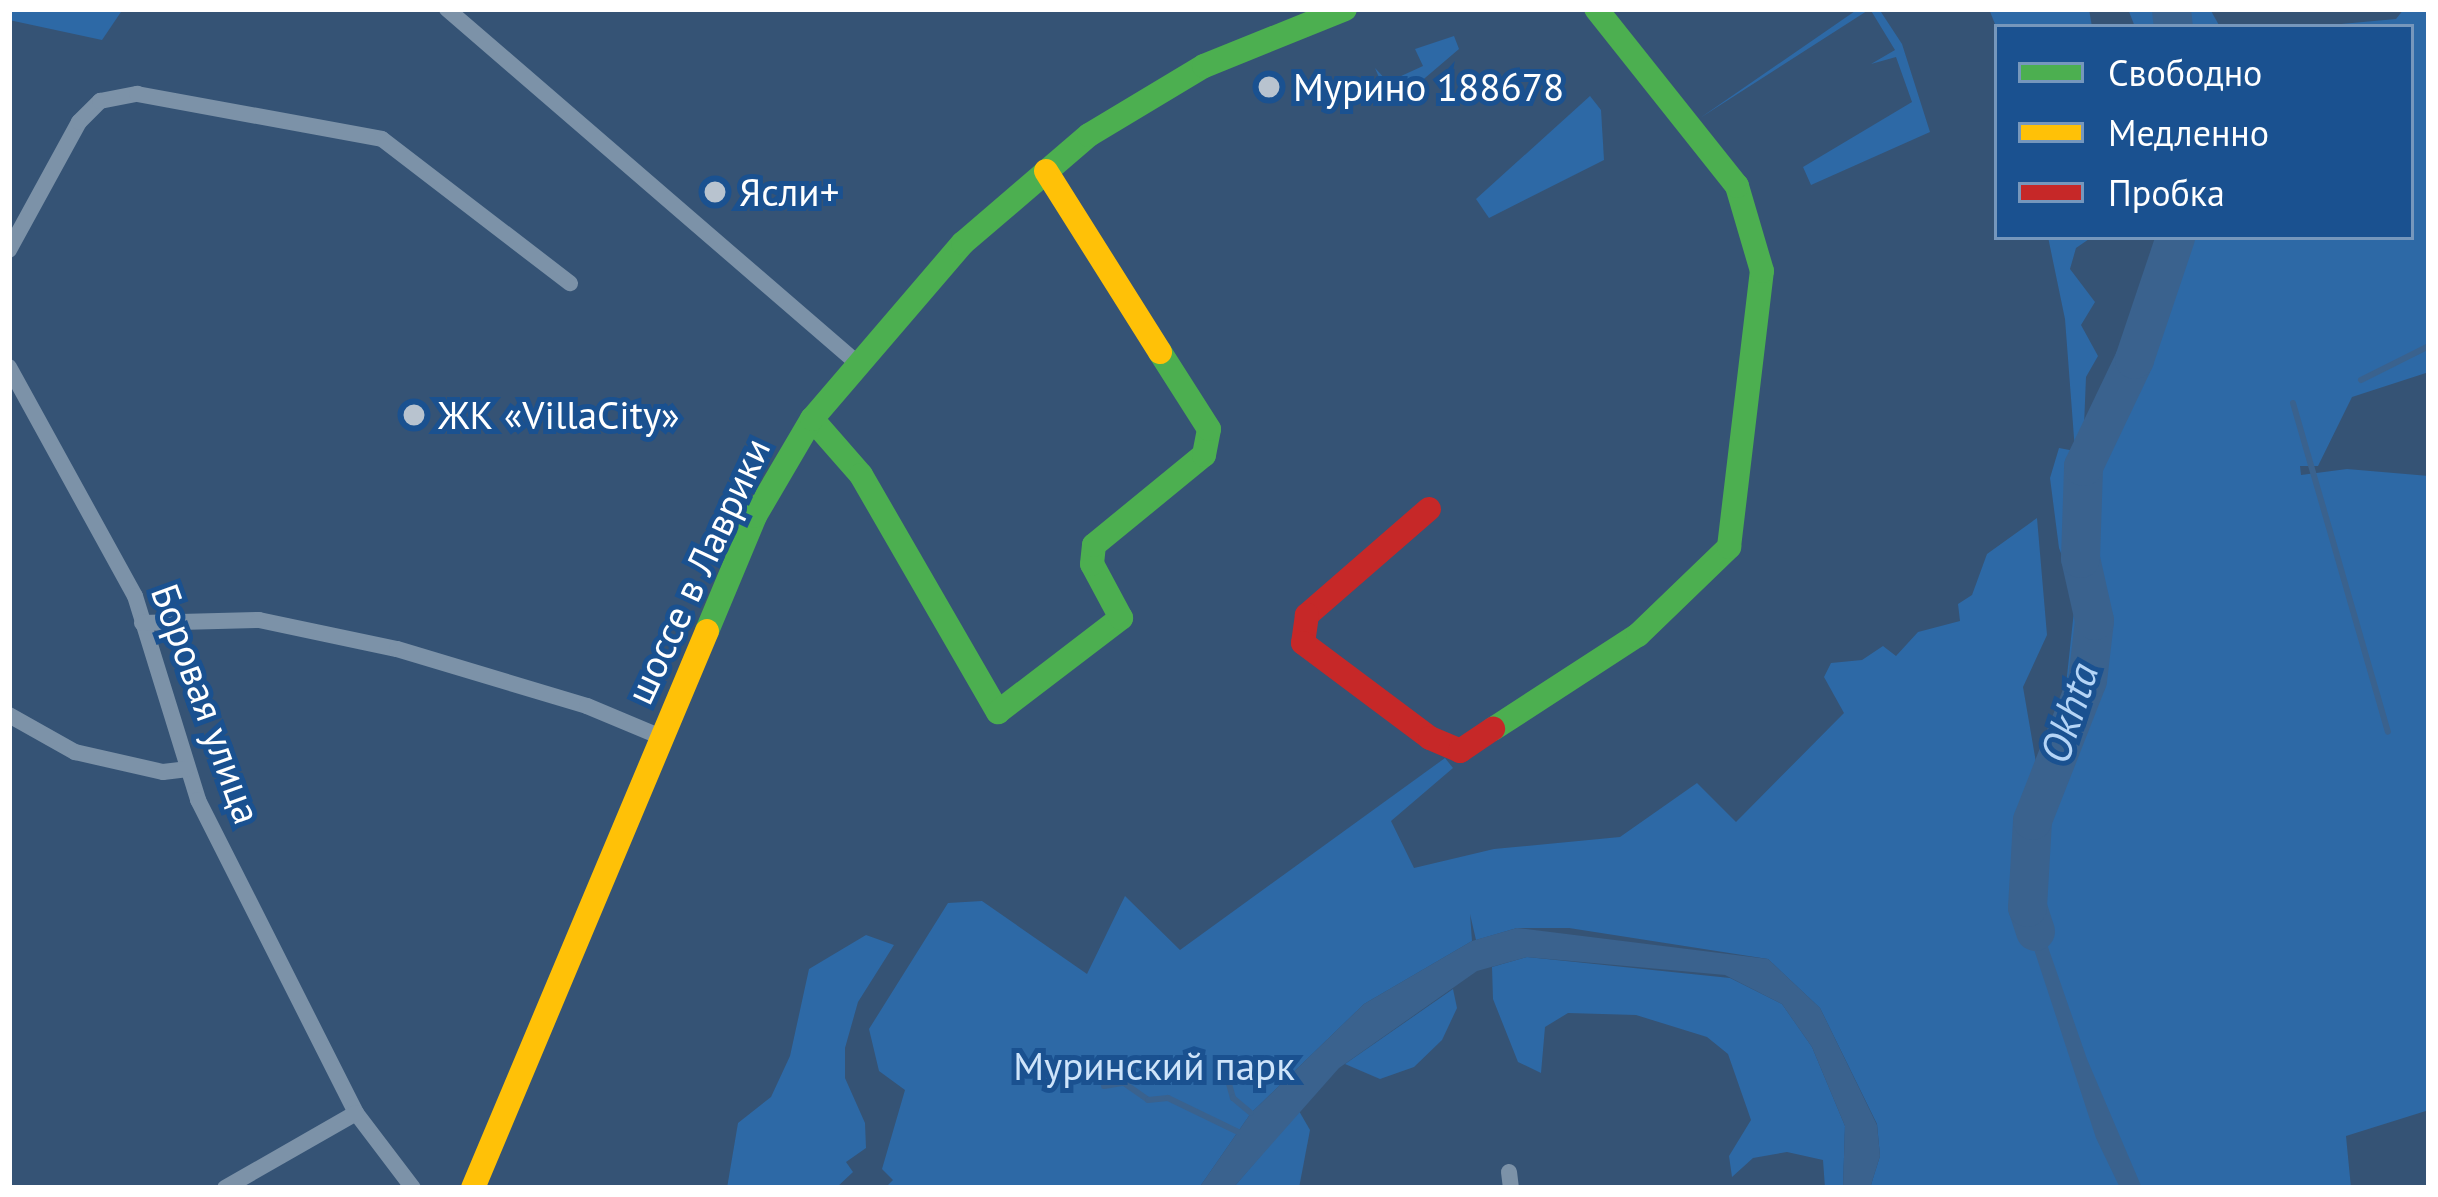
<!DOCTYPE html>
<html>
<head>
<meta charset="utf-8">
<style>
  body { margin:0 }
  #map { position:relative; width:2438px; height:1197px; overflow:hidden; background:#355375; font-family:"PT Sans",sans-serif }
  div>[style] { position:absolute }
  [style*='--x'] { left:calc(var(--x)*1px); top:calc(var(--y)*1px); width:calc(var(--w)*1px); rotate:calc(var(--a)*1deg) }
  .green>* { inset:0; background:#2d69a6 }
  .water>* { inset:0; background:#3a628e }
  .stream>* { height:6px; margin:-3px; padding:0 3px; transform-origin:3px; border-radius:3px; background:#3a628e }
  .river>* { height:39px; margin:-19.5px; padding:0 19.5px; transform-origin:19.5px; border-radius:19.5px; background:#3a628e }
  .street>* { height:16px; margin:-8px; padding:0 8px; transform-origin:8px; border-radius:8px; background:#7c92a8 }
  .fast>* { height:24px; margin:-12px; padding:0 12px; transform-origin:12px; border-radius:12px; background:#4caf50 }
  .slow>* { height:24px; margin:-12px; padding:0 12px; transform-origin:12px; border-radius:12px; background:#ffc107 }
  .jam>* { height:24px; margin:-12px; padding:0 12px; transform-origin:12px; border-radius:12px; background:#c62828 }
  .dots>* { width:33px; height:33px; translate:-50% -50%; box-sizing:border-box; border:6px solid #1a5190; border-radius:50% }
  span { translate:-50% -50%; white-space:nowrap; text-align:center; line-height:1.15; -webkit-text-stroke:10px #1a5190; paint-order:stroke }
  .poi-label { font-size:39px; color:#fff }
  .left { translate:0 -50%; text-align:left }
  .street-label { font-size:39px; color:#fff }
  .park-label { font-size:39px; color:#cee4fa }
  .water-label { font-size:42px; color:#b4d4f6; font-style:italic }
  .frame { position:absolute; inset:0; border:12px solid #fff; pointer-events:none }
  .legend { position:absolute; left:1994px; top:24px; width:420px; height:216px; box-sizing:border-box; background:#1a5190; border:3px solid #7697bc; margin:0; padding:15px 21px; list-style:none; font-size:36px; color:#fff }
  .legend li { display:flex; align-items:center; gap:24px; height:60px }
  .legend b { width:60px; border:3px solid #7697bc }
</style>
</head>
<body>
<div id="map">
  <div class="green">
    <i style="clip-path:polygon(9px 9px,123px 9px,102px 40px,9px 20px)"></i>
    <i style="clip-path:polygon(1858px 9px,1879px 9px,1902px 44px,1930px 132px,1811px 185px,1803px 167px,1912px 102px,1896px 57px,1871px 64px,1895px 50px,1870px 9px,1700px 118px)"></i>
    <i style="clip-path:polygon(1989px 9px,2089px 9px,2092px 27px,1997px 29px)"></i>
    <i style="clip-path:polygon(2128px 9px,2210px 9px,2220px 27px,2135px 27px)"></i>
    <i style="clip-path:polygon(2404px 9px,2429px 9px,2429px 372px,2352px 397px,2318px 466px,2300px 466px,2301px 475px,2347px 469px,2429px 476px,2429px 1110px,2346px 1136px,2351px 1188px,1870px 1188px,1880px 1156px,1877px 1124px,1820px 1008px,1768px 959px,1569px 928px,1517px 928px,1476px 940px,1470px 914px,1472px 941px,1364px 1004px,1251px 1113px,1199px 1188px,885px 1188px,893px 1180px,882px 1169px,905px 1090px,879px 1071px,869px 1029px,948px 903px,982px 901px,1087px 974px,1125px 896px,1180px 950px,1445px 758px,1453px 768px,1391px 821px,1414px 868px,1494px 849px,1620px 837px,1697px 783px,1736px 822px,1844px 713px,1824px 677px,1831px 663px,1862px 660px,1883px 646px,1896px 656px,1918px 632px,1960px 621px,1958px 604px,1972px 595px,1987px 554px,2037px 518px,2047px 635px,2023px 687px,2038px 774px,2063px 713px,2076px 592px,2059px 548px,2050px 478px,2059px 448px,2075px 451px,2065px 319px,2048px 237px,2092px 237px,2076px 248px,2070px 269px,2095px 302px,2081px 325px,2098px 356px,2086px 377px,2084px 426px,2118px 404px,2142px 355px,2153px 319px,2142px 308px,2165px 237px,2411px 237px,2411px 27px,2308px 27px,2396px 19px)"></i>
    <i style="clip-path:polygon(1454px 36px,1459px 49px,1398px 101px,1388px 99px,1375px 68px,1388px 82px,1423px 66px,1415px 49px)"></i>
    <i style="clip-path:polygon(1590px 96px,1601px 110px,1604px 160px,1489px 218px,1476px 199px)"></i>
    <i style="clip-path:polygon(866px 935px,894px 945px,858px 1002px,845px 1048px,845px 1078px,865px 1123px,866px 1148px,846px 1162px,853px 1172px,836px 1188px,727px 1188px,738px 1123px,771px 1097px,790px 1056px,809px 969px)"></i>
    <i style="clip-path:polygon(1527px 957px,1730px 978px,1782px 1004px,1812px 1047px,1845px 1126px,1843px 1188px,1825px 1188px,1823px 1160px,1787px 1152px,1753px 1158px,1732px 1177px,1729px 1156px,1751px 1120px,1728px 1054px,1707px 1037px,1636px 1015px,1568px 1013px,1545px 1027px,1541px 1073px,1518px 1062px,1493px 999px,1492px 967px)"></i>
    <i style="clip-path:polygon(1453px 989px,1457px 1008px,1442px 1040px,1414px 1067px,1380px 1079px,1345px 1064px)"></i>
    <i style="clip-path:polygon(1299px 1111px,1310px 1130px,1299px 1188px,1233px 1188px)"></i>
  </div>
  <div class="water">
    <i style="clip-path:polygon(2024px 878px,2087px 1059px,2142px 1188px,2120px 1188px,2096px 1138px,2028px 931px)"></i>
    <i style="clip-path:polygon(1517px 928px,1768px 959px,1820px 1008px,1877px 1125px,1880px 1156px,1870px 1188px,1843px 1188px,1845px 1126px,1812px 1047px,1782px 1004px,1725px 975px,1527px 957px,1477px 971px,1339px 1068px,1233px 1188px,1199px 1188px,1251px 1113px,1364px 1004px,1472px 941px)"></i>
  </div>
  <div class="stream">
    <i style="--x:2361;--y:380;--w:76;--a:-26.6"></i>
    <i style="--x:2293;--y:403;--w:342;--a:73.9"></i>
    <i style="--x:1225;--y:1070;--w:29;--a:74"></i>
    <i style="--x:1233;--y:1098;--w:23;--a:40"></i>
    <i style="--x:1104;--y:1086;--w:20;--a:-9"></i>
    <i style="--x:1124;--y:1083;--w:29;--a:35"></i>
    <i style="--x:1148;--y:1100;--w:20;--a:-6"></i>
    <i style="--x:1168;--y:1098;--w:78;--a:25.9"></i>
  </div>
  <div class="river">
    <i style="--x:2171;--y:9;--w:18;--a:84"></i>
    <i style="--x:2035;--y:931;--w:25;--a:-108"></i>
    <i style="--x:2027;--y:907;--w:87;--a:-86.7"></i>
    <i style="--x:2032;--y:820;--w:150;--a:-68.6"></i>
    <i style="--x:2087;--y:680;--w:60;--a:-83.3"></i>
    <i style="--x:2094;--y:620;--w:64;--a:-102.7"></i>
    <i style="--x:2080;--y:558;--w:92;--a:-88.1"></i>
    <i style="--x:2083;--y:466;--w:119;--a:-64.5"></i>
    <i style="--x:2134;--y:359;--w:129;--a:-71.4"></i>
  </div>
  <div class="street">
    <i style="--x:447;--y:9;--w:540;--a:40.8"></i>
    <i style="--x:9;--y:250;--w:146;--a:-61.3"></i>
    <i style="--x:79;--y:122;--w:30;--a:-45"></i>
    <i style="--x:100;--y:101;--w:38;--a:-11"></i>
    <i style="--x:137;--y:94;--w:249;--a:10.4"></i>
    <i style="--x:382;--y:139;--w:237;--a:37.5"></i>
    <i style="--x:9;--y:367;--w:261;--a:61.2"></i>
    <i style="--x:135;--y:596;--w:214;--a:72.8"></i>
    <i style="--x:198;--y:800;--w:351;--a:63.2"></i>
    <i style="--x:356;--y:1113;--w:94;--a:52.8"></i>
    <i style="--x:142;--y:623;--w:117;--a:-1.5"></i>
    <i style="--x:259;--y:620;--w:141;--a:11.9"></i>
    <i style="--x:397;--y:649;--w:198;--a:16.7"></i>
    <i style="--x:587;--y:706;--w:80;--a:22.7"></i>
    <i style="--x:9;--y:715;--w:76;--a:29.3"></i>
    <i style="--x:75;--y:752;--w:90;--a:12.8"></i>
    <i style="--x:163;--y:772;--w:23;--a:-7"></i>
    <i style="--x:1509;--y:1172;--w:16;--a:83"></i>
    <i style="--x:225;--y:1188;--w:151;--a:-29.8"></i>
  </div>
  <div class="fast">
    <i style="--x:812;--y:419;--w:74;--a:48.8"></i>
    <i style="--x:861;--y:475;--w:274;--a:60"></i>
    <i style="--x:998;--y:712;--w:155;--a:-37.4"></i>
    <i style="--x:1121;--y:618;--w:61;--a:-118.2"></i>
    <i style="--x:1092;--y:564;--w:19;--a:-84"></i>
    <i style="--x:1094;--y:545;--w:142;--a:-39.3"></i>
    <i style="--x:1204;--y:455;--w:26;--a:-79"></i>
    <i style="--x:1209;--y:429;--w:91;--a:-122.5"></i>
    <i style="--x:707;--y:631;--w:125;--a:-67.3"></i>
    <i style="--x:755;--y:516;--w:113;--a:-59.6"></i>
    <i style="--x:812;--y:419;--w:232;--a:-49.4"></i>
    <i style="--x:963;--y:243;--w:166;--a:-40.6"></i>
    <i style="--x:1089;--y:135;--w:134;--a:-31"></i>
    <i style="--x:1204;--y:66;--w:152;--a:-22"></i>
    <i style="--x:1493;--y:729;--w:173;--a:-33"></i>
    <i style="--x:1638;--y:635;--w:127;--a:-44"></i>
    <i style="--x:1729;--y:547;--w:278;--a:-83.2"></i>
    <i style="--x:1762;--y:271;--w:89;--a:-106.4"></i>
    <i style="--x:1737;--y:186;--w:226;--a:-128.5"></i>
  </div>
  <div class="slow">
    <i style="--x:1046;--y:171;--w:214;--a:57.8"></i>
    <i style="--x:473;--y:1188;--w:604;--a:-67.21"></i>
  </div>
  <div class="jam">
    <i style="--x:1429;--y:509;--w:162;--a:139"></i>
    <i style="--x:1307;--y:615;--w:28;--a:98"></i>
    <i style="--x:1303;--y:643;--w:159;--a:36.8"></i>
    <i style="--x:1430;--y:738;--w:33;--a:23"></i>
    <i style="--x:1460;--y:751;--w:40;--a:-34"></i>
  </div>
  <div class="dots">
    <i style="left:1269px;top:87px;background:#b8c3cf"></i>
    <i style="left:715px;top:192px;background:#b8c3cf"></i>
    <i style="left:414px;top:415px;background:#b8c3cf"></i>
  </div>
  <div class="poi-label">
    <span class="left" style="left:1293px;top:87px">Мурино 188678</span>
    <span class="left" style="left:739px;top:192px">Ясли+</span>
    <span class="left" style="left:438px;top:415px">ЖК «VillaCity»</span>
  </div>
  <div class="street-label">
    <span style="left:698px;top:571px;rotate:-65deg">шоссе в Лаврики</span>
    <span style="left:206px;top:704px;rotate:70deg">Боровая улица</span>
  </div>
  <div class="park-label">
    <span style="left:1154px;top:1066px">Муринский парк</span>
  </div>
  <div class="water-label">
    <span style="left:2069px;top:713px;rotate:-72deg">Okhta</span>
  </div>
  <div class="frame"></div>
  <ul class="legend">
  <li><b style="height:15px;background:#4caf50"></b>Свободно</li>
  <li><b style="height:15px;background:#ffc107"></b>Медленно</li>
  <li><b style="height:15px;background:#c62828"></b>Пробка</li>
  </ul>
</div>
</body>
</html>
